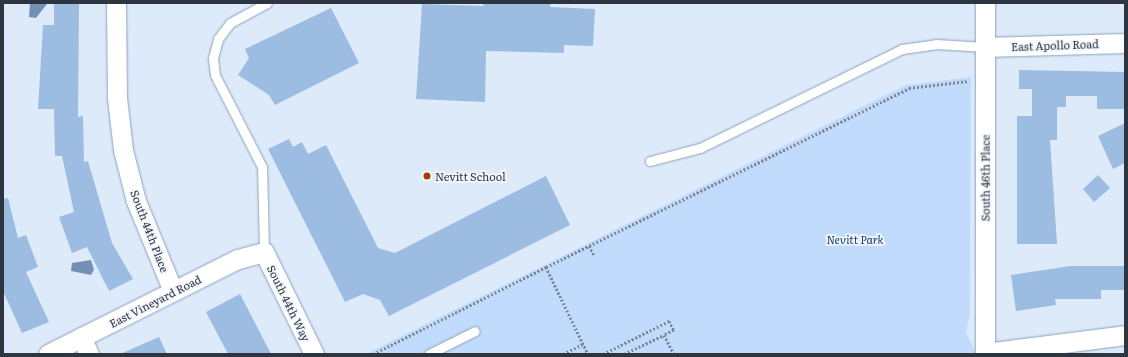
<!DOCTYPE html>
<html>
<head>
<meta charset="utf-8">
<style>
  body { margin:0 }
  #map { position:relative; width:1128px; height:357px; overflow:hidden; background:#ddeafa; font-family:Literata,serif }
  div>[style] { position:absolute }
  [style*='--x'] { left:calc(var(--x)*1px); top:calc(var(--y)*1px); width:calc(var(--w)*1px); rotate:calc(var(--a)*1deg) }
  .green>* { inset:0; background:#c0dbfc }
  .water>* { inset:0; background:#7391b5 }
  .building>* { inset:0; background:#9cbce1 }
  .path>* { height:2.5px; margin-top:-1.25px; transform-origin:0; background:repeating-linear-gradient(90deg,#7d8894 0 2px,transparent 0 4px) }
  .roads { filter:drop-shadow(0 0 1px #8ea3bc) drop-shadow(0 0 1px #8ea3bc) }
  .lane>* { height:9px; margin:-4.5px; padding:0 4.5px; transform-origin:4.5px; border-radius:4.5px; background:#fff }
  .street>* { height:19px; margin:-9.5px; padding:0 9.5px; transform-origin:9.5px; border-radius:9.5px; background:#fff }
  .dots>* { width:11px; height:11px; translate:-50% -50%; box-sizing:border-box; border:2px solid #f2f6fc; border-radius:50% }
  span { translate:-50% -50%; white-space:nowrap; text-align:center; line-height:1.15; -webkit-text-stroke:3.5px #f2f6fc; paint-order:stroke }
  .street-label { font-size:11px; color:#2d3640 }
  .poi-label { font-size:11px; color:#2d3640 }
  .left { translate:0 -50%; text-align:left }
  .park-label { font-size:11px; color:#103c6b; font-style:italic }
  .frame { position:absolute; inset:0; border:4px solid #2d3640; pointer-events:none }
</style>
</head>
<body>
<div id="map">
  <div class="green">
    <i style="clip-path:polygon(971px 77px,970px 314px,966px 332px,976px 354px,366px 354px,906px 85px)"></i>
  </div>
  <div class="water">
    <i style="clip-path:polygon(30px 3px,46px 3px,47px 4px,36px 18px,29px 17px)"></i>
    <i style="clip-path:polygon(91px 260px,94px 270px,91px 275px,71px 271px,72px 263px)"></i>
  </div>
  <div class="building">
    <i style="clip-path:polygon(54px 3px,79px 3px,78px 117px,83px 116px,84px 162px,88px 161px,112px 243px,133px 279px,109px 291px,87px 247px,72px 253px,59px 217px,74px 212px,62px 156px,55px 156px,54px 109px,38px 109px,43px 25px,54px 25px)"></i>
    <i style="clip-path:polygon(482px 3px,551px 3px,550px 7px,595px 9px,593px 46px,564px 45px,564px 53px,486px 51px,485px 102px,416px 99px,422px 4px,484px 6px)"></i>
    <i style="clip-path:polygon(331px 8px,359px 63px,275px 105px,269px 95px,238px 75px,249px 58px,245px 49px)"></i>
    <i style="clip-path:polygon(1019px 70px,1125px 72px,1125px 109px,1097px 109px,1097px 96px,1066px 96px,1066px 107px,1057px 107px,1057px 140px,1050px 140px,1057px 244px,1017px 244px,1017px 116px,1032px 116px,1032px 89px,1019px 89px)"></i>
    <i style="clip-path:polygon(1125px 123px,1125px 163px,1113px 169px,1098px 136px)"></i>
    <i style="clip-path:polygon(289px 139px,293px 147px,302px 142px,308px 154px,326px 145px,378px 248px,395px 253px,546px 176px,570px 225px,389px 316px,380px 300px,363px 294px,345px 302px,268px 149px)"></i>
    <i style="clip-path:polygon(1098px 175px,1110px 188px,1094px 202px,1083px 189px)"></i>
    <i style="clip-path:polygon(8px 198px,18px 238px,26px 235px,38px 267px,26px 272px,49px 322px,22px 333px,3px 291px,3px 199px)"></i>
    <i style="clip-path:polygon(1070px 266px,1125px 266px,1125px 290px,1101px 290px,1101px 299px,1055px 299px,1056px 305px,1016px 311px,1011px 275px)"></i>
    <i style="clip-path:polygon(240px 294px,271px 354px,228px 354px,206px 312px)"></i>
    <i style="clip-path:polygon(159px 337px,167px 354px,120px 354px)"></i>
  </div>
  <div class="path">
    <i style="--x:589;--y:246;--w:10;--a:61"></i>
    <i style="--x:546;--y:267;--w:405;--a:-26.2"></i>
    <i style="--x:909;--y:88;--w:59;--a:-6.8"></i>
    <i style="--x:373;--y:354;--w:194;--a:-26.7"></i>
    <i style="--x:546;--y:267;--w:97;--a:64.2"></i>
    <i style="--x:563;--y:354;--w:22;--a:-27"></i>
    <i style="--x:603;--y:354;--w:74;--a:-26.6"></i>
    <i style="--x:669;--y:321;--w:10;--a:61"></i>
    <i style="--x:674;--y:330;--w:11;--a:153"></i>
    <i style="--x:624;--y:354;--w:44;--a:-25.4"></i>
    <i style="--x:664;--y:335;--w:21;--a:62"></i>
  </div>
  <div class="roads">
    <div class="lane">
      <i style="--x:650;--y:161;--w:52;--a:-14.6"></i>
      <i style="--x:700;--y:148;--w:225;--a:-26.1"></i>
      <i style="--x:902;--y:49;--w:34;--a:-8"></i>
      <i style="--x:936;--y:44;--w:49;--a:3.5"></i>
      <i style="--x:264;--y:252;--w:85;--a:-91.3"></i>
      <i style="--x:262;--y:167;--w:103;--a:-117.1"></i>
      <i style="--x:215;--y:75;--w:17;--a:-97"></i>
      <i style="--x:213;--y:58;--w:20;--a:-75"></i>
      <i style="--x:218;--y:39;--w:20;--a:-53"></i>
      <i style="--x:230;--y:23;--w:42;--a:-28.4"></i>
      <i style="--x:429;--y:354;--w:51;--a:-26.6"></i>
    </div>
    <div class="street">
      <i style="--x:116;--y:3;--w:95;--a:89.4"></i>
      <i style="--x:117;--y:98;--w:52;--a:83.4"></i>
      <i style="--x:123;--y:150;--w:53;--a:75.7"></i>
      <i style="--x:136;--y:201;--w:97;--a:67.7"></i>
      <i style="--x:985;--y:3;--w:350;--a:90"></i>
      <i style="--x:985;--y:353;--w:141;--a:-7.3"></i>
      <i style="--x:985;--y:47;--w:140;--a:-1.6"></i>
      <i style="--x:81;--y:337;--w:19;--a:65"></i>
      <i style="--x:48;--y:354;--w:212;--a:-26.6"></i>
      <i style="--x:238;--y:259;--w:27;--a:-15"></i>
      <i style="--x:264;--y:252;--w:114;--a:63.9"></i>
    </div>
  </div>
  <div class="dots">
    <i style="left:427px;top:176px;background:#a13e04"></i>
  </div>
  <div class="street-label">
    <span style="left:1055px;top:45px;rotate:-2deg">East Apollo Road</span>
    <span style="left:985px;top:178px;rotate:-90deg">South 46th Place</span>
    <span style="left:150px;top:231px;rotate:69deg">South 44th Place</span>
    <span style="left:155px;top:301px;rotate:-27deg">East Vineyard Road</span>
    <span style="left:289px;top:303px;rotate:64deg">South 44th Way</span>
  </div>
  <div class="poi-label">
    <span class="left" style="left:435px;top:176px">Nevitt School</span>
  </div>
  <div class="park-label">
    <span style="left:855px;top:239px">Nevitt Park</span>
  </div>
  <div class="frame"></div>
</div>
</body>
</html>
